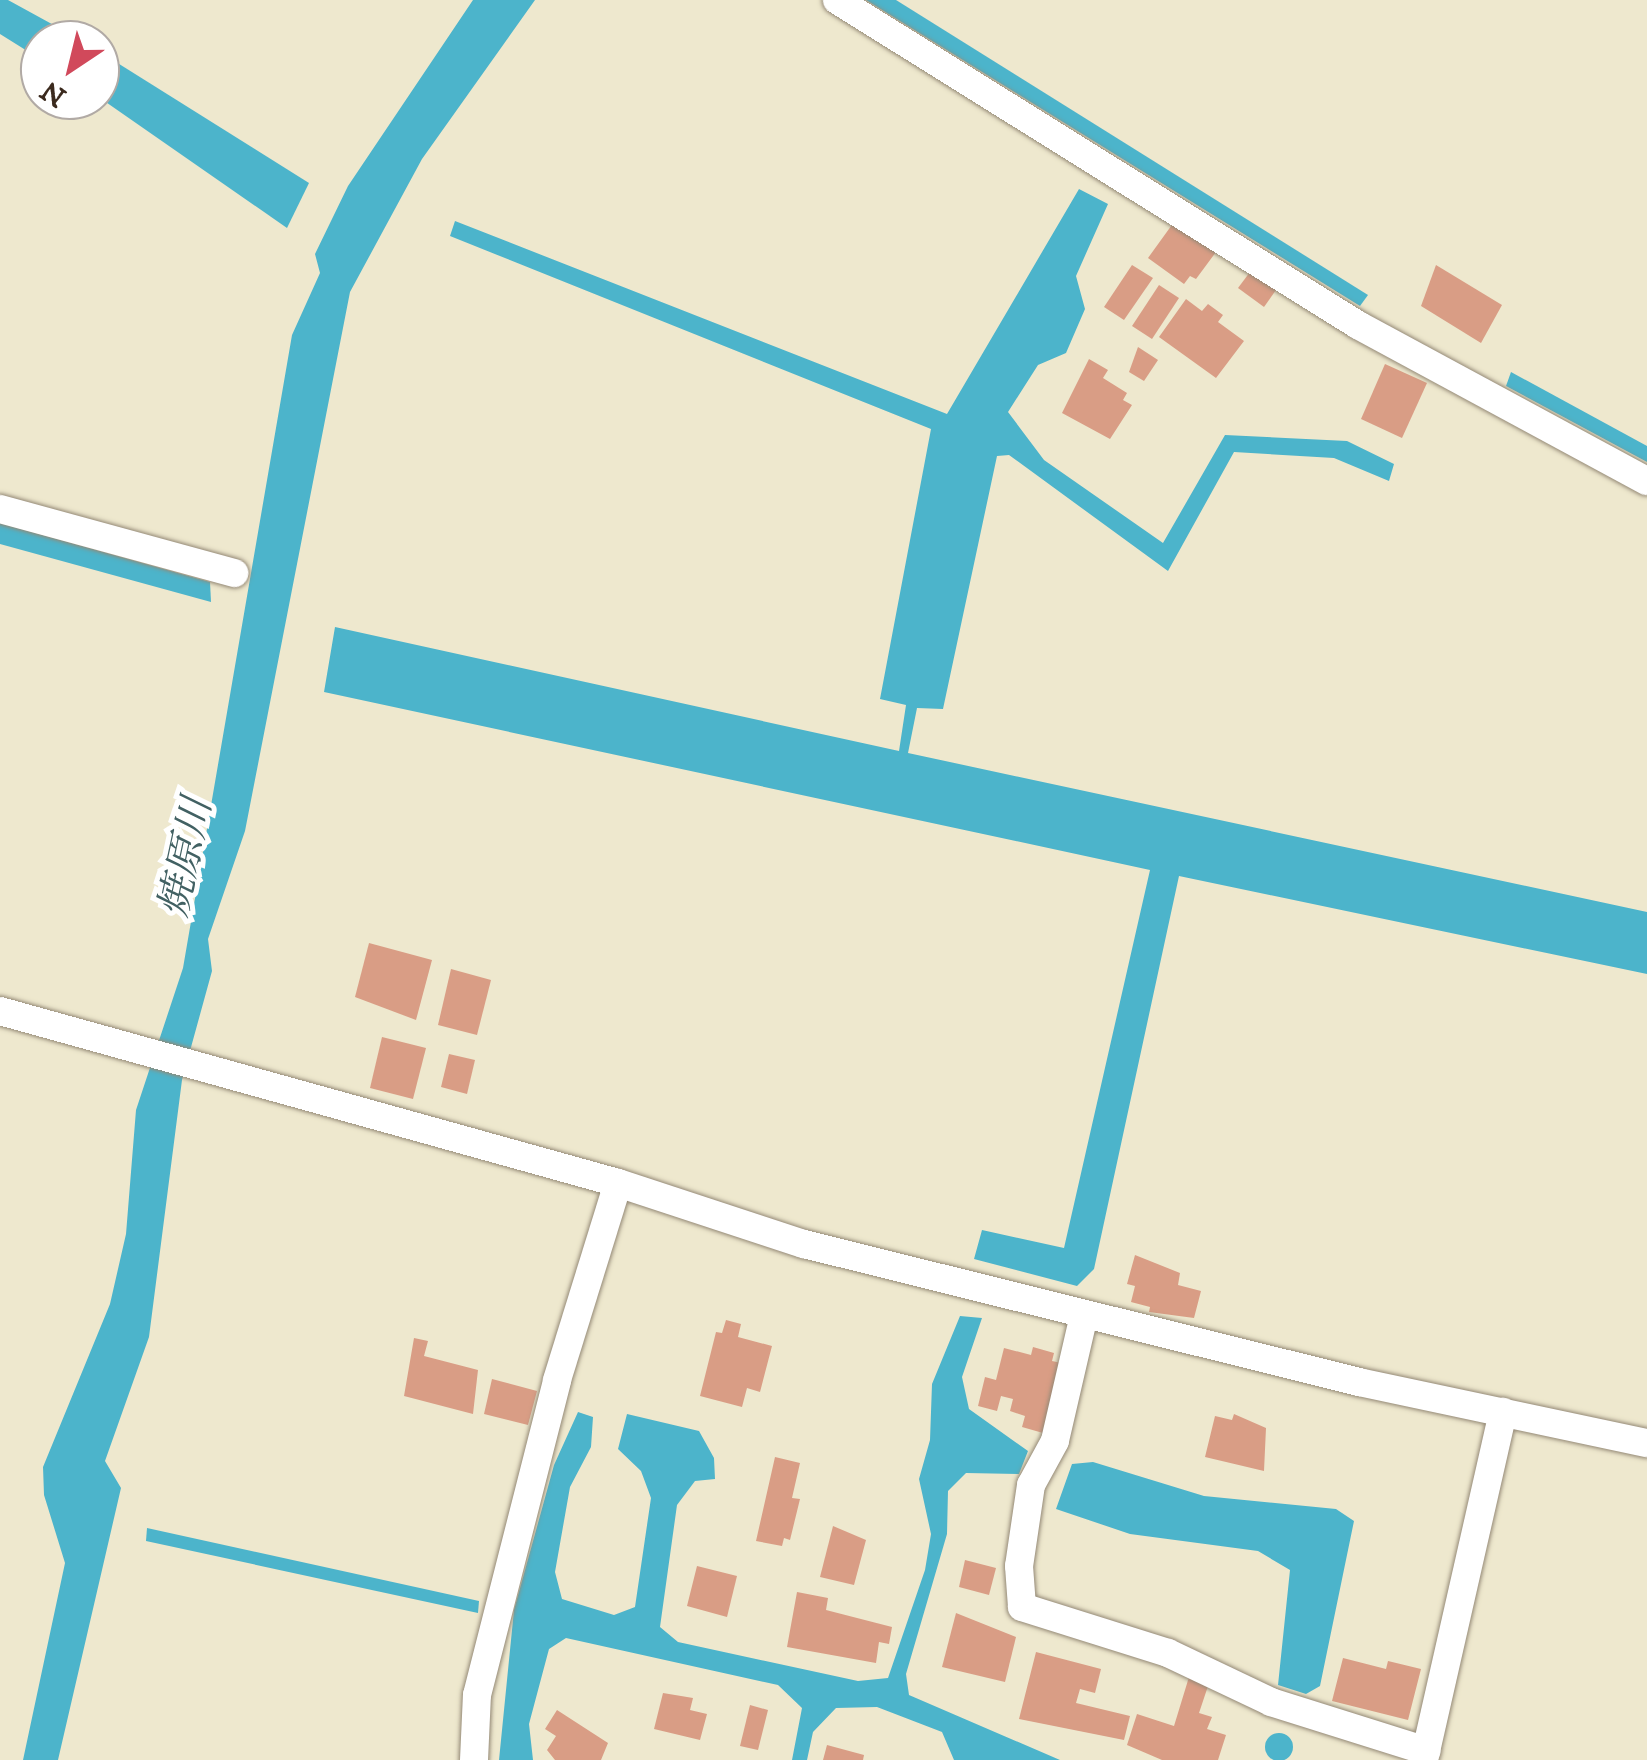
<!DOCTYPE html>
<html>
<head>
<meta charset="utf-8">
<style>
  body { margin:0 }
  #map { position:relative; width:1647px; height:1760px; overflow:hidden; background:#eee8ce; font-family:"IM FELL DW Pica","Noto Serif JP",serif }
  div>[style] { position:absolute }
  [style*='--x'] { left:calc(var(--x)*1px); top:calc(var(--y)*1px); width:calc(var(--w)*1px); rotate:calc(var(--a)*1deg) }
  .water>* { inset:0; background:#4cb4cb }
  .round { border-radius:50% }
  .building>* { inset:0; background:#d99d85 }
  .roads { filter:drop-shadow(0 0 2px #948976) drop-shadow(0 0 2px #948976) }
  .street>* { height:28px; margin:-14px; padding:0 14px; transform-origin:14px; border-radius:14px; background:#fff }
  span { translate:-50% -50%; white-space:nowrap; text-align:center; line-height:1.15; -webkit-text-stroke:10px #fff; paint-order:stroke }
  .water-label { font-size:40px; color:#426163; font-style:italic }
  .north { position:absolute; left:20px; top:20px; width:100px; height:100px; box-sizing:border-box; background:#fff; border:2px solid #b1aaa5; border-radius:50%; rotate:215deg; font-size:28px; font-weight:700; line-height:40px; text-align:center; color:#3b2a1e }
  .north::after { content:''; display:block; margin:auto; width:35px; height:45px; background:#d1495b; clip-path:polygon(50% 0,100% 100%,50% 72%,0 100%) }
</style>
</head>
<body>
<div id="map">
  <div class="water">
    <i style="clip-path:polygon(0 0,8px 0,81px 40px,40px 40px,40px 59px,0 34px)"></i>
    <i style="clip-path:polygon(473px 0,535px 0,422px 159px,350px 292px,245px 831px,208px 939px,212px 971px,182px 1080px,149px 1337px,105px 1461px,121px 1488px,58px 1760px,23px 1760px,65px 1563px,44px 1495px,43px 1467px,110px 1304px,126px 1234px,136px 1110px,183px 968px,292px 335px,320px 273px,315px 254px,348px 186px)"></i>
    <i style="clip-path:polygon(866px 0,896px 0,1368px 295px,1360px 306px)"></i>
    <i style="clip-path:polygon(100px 52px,309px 183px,287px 228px,100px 98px)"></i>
    <i style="clip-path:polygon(1079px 189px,1108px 204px,1076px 276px,1085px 309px,1066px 353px,1038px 365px,1008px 412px,1044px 460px,1163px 543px,1225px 435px,1347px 441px,1394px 464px,1389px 481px,1334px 458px,1234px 452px,1168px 571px,1009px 455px,997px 456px,943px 709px,917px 708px,908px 753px,1647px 912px,1647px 974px,1179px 876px,1094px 1269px,1077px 1286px,974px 1259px,982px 1230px,1064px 1248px,1150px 870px,324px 692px,335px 627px,899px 751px,906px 705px,880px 699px,931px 429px,450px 236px,455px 221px,947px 414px)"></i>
    <i style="clip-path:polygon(1511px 372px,1647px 446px,1647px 462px,1506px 386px)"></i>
    <i style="clip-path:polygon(0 523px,210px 582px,211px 602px,0 544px)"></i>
    <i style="clip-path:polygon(960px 1316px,982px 1318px,962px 1377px,969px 1409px,1028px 1451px,1019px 1474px,966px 1473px,948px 1491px,947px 1534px,906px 1674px,909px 1695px,1060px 1760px,954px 1760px,942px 1732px,877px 1707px,836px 1708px,813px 1732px,807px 1760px,792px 1760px,802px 1708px,778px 1685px,566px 1638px,549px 1649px,529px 1724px,533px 1760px,499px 1760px,514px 1610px,554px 1465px,578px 1412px,593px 1417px,591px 1447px,570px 1487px,555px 1572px,562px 1599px,614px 1615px,635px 1607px,651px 1498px,641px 1471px,618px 1449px,627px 1414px,699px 1431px,714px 1458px,715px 1479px,695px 1481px,677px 1505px,660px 1627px,678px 1642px,858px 1681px,888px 1678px,925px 1570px,931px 1534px,919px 1479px,930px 1440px,932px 1384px)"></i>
    <i style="clip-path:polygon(1093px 1462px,1204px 1496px,1336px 1509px,1354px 1521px,1320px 1686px,1306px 1694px,1278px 1685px,1290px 1570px,1258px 1551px,1130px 1534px,1056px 1509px,1072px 1464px)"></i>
    <i style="clip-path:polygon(147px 1528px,479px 1601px,478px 1613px,146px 1541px)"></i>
    <i class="round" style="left:1265px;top:1733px;width:28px;height:28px"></i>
  </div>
  <div class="building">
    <i style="clip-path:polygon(1174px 222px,1216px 252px,1196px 279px,1190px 276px,1184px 284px,1148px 258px)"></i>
    <i style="clip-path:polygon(1132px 265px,1153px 278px,1124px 320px,1104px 307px)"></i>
    <i style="clip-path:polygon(1436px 265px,1502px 305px,1481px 343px,1421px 306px)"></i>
    <i style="clip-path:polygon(1250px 272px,1276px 290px,1264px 307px,1238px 288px)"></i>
    <i style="clip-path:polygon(1159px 285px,1179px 298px,1152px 339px,1132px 326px)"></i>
    <i style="clip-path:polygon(1186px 299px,1202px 311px,1208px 304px,1223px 315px,1218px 322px,1244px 341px,1216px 378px,1159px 337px)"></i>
    <i style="clip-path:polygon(1138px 347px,1158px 360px,1144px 381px,1129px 372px)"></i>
    <i style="clip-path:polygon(1089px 359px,1108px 370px,1103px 378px,1127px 393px,1123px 400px,1132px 405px,1110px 439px,1062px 413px)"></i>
    <i style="clip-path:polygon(1385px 364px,1427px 383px,1402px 438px,1361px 419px)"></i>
    <i style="clip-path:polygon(369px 943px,432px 960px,416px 1020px,355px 997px)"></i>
    <i style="clip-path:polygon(451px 969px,491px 980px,477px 1035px,438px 1025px)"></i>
    <i style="clip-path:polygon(382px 1037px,426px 1048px,413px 1099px,370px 1088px)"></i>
    <i style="clip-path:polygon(449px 1054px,475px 1060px,467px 1094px,441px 1087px)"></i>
    <i style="clip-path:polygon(1135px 1255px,1180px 1273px,1178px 1285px,1201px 1291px,1194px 1318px,1149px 1312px,1150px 1307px,1131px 1302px,1135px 1286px,1127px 1284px)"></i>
    <i style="clip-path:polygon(726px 1320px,741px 1324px,738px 1337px,772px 1346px,760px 1392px,747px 1388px,742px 1407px,700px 1396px,716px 1332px,722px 1333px)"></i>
    <i style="clip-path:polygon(414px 1338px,428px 1341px,424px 1356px,478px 1370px,473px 1414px,404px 1396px)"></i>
    <i style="clip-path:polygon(1033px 1347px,1054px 1353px,1052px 1361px,1061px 1363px,1043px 1433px,1022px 1427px,1025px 1416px,1010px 1411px,1013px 1399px,1001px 1396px,997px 1411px,978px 1406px,985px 1377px,996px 1380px,1004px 1348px,1031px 1355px)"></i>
    <i style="clip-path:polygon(492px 1379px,537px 1391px,528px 1425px,484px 1414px)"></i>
    <i style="clip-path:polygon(1234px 1414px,1266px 1428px,1264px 1471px,1205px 1457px,1215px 1416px,1232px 1420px)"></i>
    <i style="clip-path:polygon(775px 1457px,800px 1463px,792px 1498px,800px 1499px,790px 1540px,784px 1538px,782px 1546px,756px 1541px)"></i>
    <i style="clip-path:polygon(833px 1526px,866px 1540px,854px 1585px,820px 1577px)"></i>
    <i style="clip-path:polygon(965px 1560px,996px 1568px,989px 1595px,959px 1587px)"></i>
    <i style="clip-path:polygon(697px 1566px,737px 1576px,727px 1617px,687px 1606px)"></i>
    <i style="clip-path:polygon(797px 1592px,828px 1598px,826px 1610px,892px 1627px,889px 1644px,879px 1642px,876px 1663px,787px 1647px)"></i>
    <i style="clip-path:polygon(956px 1613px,1016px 1637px,1005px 1682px,942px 1667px)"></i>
    <i style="clip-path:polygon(1036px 1652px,1101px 1669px,1095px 1693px,1080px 1689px,1076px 1703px,1130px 1716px,1124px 1740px,1019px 1719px)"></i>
    <i style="clip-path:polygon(1343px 1658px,1386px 1669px,1388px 1661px,1421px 1669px,1408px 1720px,1332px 1701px)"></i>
    <i style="clip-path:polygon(1189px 1677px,1209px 1683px,1199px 1713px,1212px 1717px,1207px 1729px,1226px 1735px,1218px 1760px,1162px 1760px,1127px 1745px,1137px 1714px,1174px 1726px)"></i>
    <i style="clip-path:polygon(663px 1693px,693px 1698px,690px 1710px,707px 1714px,700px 1740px,654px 1729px)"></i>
    <i style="clip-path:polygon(750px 1705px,768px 1710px,758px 1750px,740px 1746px)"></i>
    <i style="clip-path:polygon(557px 1710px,608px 1743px,601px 1760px,555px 1760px,547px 1750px,556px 1736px,545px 1729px)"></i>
    <i style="clip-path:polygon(827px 1745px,864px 1755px,863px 1760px,823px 1760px)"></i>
  </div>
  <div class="roads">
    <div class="street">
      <i style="--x:837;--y:0;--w:614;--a:31.96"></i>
      <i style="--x:1358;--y:325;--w:328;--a:28.4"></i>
      <i style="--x:0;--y:509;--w:243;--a:15.3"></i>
      <i style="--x:0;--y:1011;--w:641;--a:15.55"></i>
      <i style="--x:618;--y:1183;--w:196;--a:18.2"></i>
      <i style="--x:804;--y:1244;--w:572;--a:13.96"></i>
      <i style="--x:1359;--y:1382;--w:294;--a:12"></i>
      <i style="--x:1084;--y:1315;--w:129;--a:103"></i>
      <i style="--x:1055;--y:1441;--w:50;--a:118.6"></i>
      <i style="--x:1031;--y:1485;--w:82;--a:98.4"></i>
      <i style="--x:1019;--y:1566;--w:41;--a:85.8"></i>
      <i style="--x:1022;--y:1607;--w:153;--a:17.5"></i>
      <i style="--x:1168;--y:1653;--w:114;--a:25.4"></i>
      <i style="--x:1271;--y:1702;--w:163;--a:17.5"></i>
      <i style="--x:474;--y:1760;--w:65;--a:-87.4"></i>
      <i style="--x:477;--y:1695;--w:325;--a:-75.7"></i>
      <i style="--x:557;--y:1380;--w:206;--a:-72.8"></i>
      <i style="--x:1424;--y:1760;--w:357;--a:-77.2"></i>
    </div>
  </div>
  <div class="water-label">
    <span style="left:187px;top:858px;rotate:-78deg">焼原川</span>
  </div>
  <div class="north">N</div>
</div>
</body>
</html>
